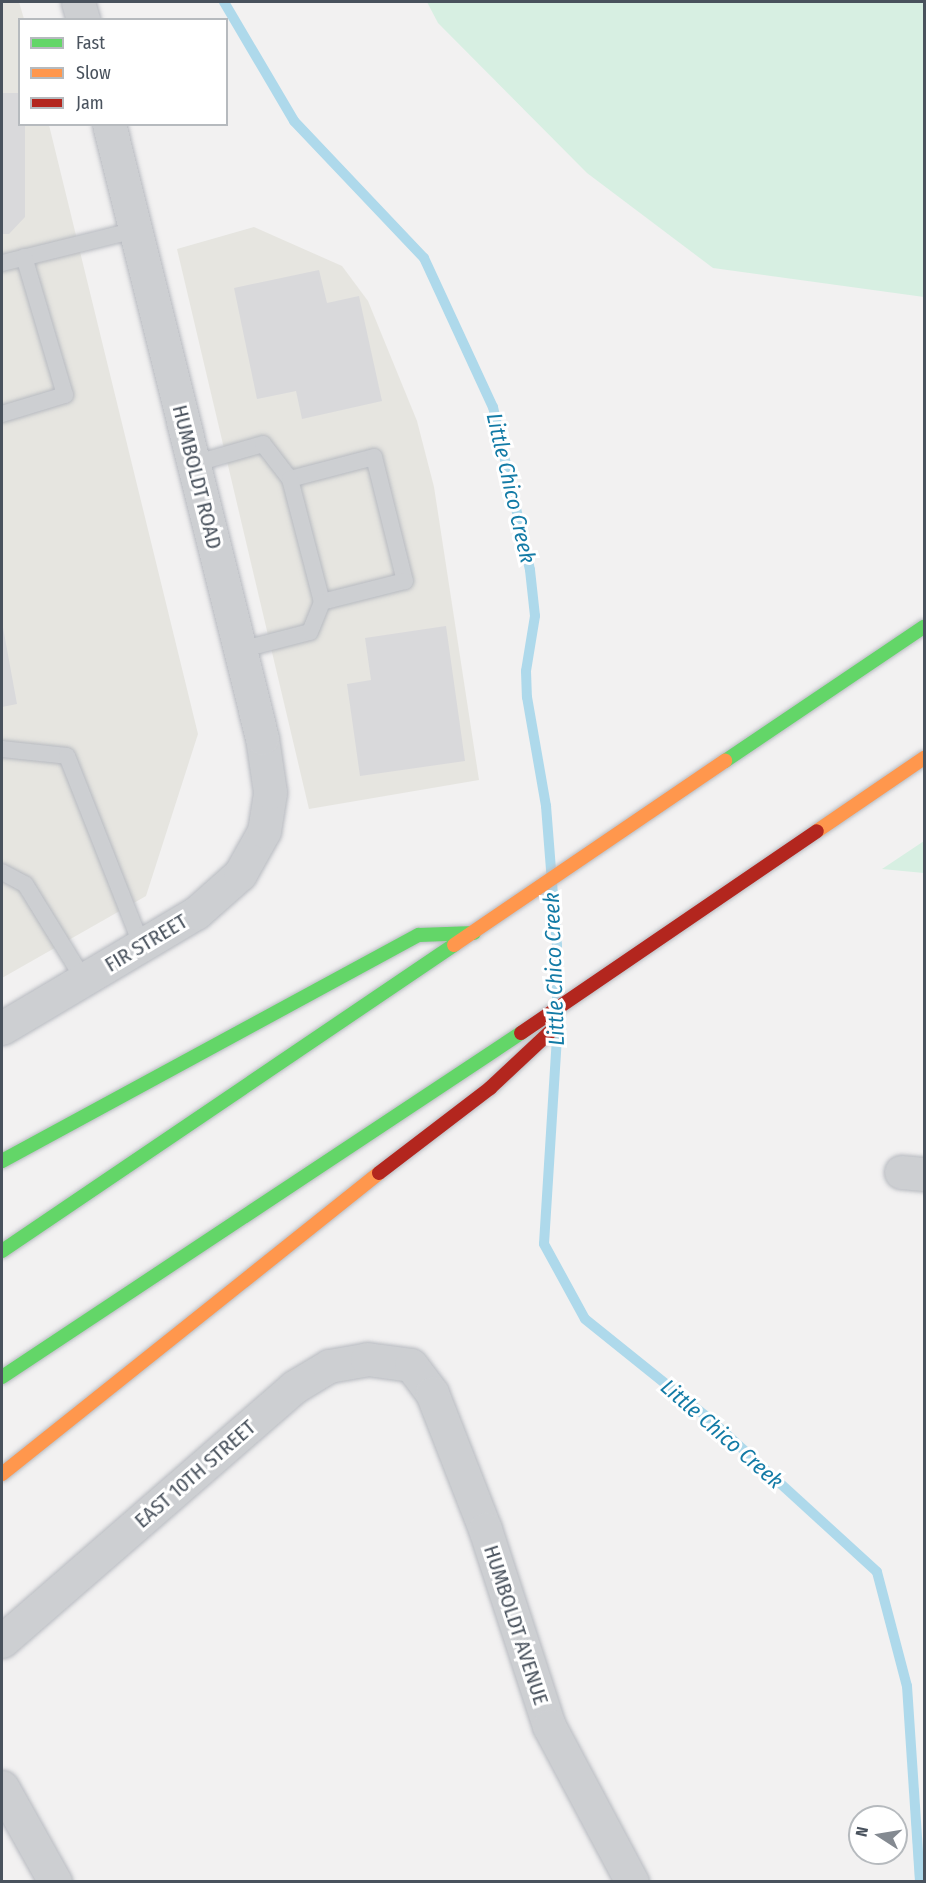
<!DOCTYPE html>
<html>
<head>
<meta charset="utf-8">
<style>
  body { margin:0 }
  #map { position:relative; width:926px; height:1883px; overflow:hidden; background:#f2f1f1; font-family:"Fira Sans Condensed",sans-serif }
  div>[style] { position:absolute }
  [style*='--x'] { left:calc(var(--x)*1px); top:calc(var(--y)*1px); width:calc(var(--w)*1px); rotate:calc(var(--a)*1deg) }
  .commercial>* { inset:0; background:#e6e5e0 }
  .green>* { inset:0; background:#d7efe2 }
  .stream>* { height:10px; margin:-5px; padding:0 5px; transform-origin:5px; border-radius:5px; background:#aed9eb }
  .building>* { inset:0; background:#d9d9db }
  .roads { filter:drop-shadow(0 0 2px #b7bac0) drop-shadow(0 0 2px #b7bac0) }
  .lane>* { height:16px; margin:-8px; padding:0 8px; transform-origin:8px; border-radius:8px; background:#cdcfd2 }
  .street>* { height:33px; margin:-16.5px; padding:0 16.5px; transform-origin:16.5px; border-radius:16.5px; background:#cdcfd2 }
  .fast>* { height:14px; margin:-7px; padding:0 7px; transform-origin:7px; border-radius:7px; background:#63d668 }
  .slow>* { height:14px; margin:-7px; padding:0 7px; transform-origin:7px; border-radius:7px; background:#ff974d }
  .jam>* { height:14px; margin:-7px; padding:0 7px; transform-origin:7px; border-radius:7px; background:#b3261e }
  span { translate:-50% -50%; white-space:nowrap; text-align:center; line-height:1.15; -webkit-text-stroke:6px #fff; paint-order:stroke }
  .street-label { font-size:21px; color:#49525d }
  .water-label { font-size:22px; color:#137ba6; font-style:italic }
  .frame { position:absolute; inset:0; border:3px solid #49525d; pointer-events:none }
  .legend { position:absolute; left:18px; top:18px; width:210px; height:108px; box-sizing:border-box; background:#fff; border:2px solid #b6babe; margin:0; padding:8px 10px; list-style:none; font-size:18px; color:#49525d }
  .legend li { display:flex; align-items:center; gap:12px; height:30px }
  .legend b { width:30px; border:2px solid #b6babe }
  .north { position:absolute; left:848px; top:1805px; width:60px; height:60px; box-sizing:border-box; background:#fff; border:2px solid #b6babe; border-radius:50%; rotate:282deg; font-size:16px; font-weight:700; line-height:24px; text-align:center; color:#49525d }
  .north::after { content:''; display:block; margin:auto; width:21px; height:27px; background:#848a91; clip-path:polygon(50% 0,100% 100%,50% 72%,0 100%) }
</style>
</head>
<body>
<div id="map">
  <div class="commercial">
    <i style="clip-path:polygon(2px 2px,19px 2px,24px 19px,20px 20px,20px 124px,49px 125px,198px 734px,146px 896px,2px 978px)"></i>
    <i style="clip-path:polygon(254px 227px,342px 266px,368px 301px,417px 421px,434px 487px,479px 780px,309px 809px,177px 249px)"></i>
  </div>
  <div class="green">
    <i style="clip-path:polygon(427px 2px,924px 2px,924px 297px,713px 268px,587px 173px,438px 23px)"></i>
    <i style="clip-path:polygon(924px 841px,924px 873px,882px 869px)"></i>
  </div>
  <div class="stream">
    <i style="--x:224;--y:2;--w:138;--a:59.5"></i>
    <i style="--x:294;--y:121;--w:189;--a:46.5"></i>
    <i style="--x:424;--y:258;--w:164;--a:65.2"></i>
    <i style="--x:493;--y:407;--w:167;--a:77.2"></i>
    <i style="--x:530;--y:570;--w:46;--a:83.8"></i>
    <i style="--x:535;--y:616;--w:56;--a:99.3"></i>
    <i style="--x:526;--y:671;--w:26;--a:88"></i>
    <i style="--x:527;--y:697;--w:111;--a:80.1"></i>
    <i style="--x:546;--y:806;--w:139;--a:85.5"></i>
    <i style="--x:557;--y:945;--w:58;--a:90"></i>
    <i style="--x:557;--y:1037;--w:207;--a:93.6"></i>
    <i style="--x:544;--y:1244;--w:85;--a:61.3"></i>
    <i style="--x:585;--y:1319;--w:164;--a:38.8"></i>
    <i style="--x:713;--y:1422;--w:222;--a:42.4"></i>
    <i style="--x:877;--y:1572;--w:118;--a:75.3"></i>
    <i style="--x:907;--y:1686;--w:196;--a:86.2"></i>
  </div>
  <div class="building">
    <i style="clip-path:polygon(2px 93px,20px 93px,20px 124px,25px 124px,25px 217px,9px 234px,2px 234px)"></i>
    <i style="clip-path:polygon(319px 270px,327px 303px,359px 296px,382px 401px,302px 419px,296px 391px,257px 399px,234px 288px)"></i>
    <i style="clip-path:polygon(2px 622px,17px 704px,2px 707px)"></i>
    <i style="clip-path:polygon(446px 626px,465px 761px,360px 776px,347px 684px,371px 680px,365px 638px)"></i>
  </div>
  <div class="roads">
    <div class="lane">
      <i style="--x:2;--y:263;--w:137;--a:-13.9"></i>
      <i style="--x:2;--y:414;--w:66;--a:-16.8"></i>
      <i style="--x:65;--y:395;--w:144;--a:-106.5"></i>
      <i style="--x:193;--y:464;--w:73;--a:-15.9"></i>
      <i style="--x:263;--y:444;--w:44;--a:52.4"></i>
      <i style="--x:290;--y:479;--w:87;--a:-14.7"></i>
      <i style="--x:374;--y:457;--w:128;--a:76"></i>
      <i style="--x:405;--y:581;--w:86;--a:165.8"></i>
      <i style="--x:322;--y:602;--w:127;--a:-104.6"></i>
      <i style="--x:240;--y:650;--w:72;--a:-14.4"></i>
      <i style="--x:310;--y:632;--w:32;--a:-68"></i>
      <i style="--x:2;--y:749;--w:65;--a:6.1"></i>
      <i style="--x:67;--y:756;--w:204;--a:68.5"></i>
      <i style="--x:2;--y:872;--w:26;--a:28"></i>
      <i style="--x:25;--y:884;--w:113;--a:58.4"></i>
    </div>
    <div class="street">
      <i style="--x:78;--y:2;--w:19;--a:74"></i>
      <i style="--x:2;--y:1028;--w:226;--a:-30.7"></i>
      <i style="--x:196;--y:913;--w:59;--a:-41.6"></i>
      <i style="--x:240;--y:874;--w:49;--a:-60.8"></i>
      <i style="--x:264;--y:831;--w:39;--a:-81"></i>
      <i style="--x:270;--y:792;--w:55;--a:-98.4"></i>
      <i style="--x:262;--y:738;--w:633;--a:-103.99"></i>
      <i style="--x:901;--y:1172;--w:23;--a:5"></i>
      <i style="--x:2;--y:1641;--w:387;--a:-41"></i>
      <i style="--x:294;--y:1387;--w:41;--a:-31"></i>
      <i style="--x:329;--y:1366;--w:39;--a:-10"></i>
      <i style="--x:367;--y:1359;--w:44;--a:7.8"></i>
      <i style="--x:411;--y:1365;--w:35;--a:53"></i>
      <i style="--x:432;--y:1393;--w:146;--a:68.7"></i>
      <i style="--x:485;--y:1529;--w:207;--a:72"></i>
      <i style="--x:549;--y:1726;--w:177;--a:62"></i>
      <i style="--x:2;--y:1787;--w:109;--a:60.8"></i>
    </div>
    <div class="fast">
      <i style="--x:725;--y:761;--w:240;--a:-34"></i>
      <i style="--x:2;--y:1161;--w:474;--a:-28.5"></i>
      <i style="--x:419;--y:935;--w:55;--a:-2.1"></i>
      <i style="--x:2;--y:1251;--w:546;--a:-34.1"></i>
      <i style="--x:2;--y:1377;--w:623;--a:-33.54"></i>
    </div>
    <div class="slow">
      <i style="--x:817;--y:831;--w:130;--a:-34.3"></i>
      <i style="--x:454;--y:945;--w:328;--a:-34.2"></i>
      <i style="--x:2;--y:1474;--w:482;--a:-38.6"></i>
    </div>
    <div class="jam">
      <i style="--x:521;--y:1033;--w:358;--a:-34.3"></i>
      <i style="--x:379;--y:1173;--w:140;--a:-37.4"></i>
      <i style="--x:490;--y:1088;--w:81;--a:-43"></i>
    </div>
  </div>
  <div class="street-label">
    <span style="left:197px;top:477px;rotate:76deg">HUMBOLDT ROAD</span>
    <span style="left:146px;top:943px;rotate:-31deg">FIR STREET</span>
    <span style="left:195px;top:1474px;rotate:-41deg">EAST 10TH STREET</span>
    <span style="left:516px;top:1625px;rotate:72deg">HUMBOLDT AVENUE</span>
  </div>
  <div class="water-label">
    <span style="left:511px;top:488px;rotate:77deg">Little Chico Creek</span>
    <span style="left:554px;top:969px;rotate:-92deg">Little Chico Creek</span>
    <span style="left:722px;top:1434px;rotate:41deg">Little Chico Creek</span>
  </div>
  <div class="frame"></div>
  <ul class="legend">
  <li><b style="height:8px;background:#63d668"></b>Fast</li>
  <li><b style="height:8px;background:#ff974d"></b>Slow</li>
  <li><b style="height:8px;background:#b3261e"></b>Jam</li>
  </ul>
  <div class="north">N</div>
</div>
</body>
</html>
